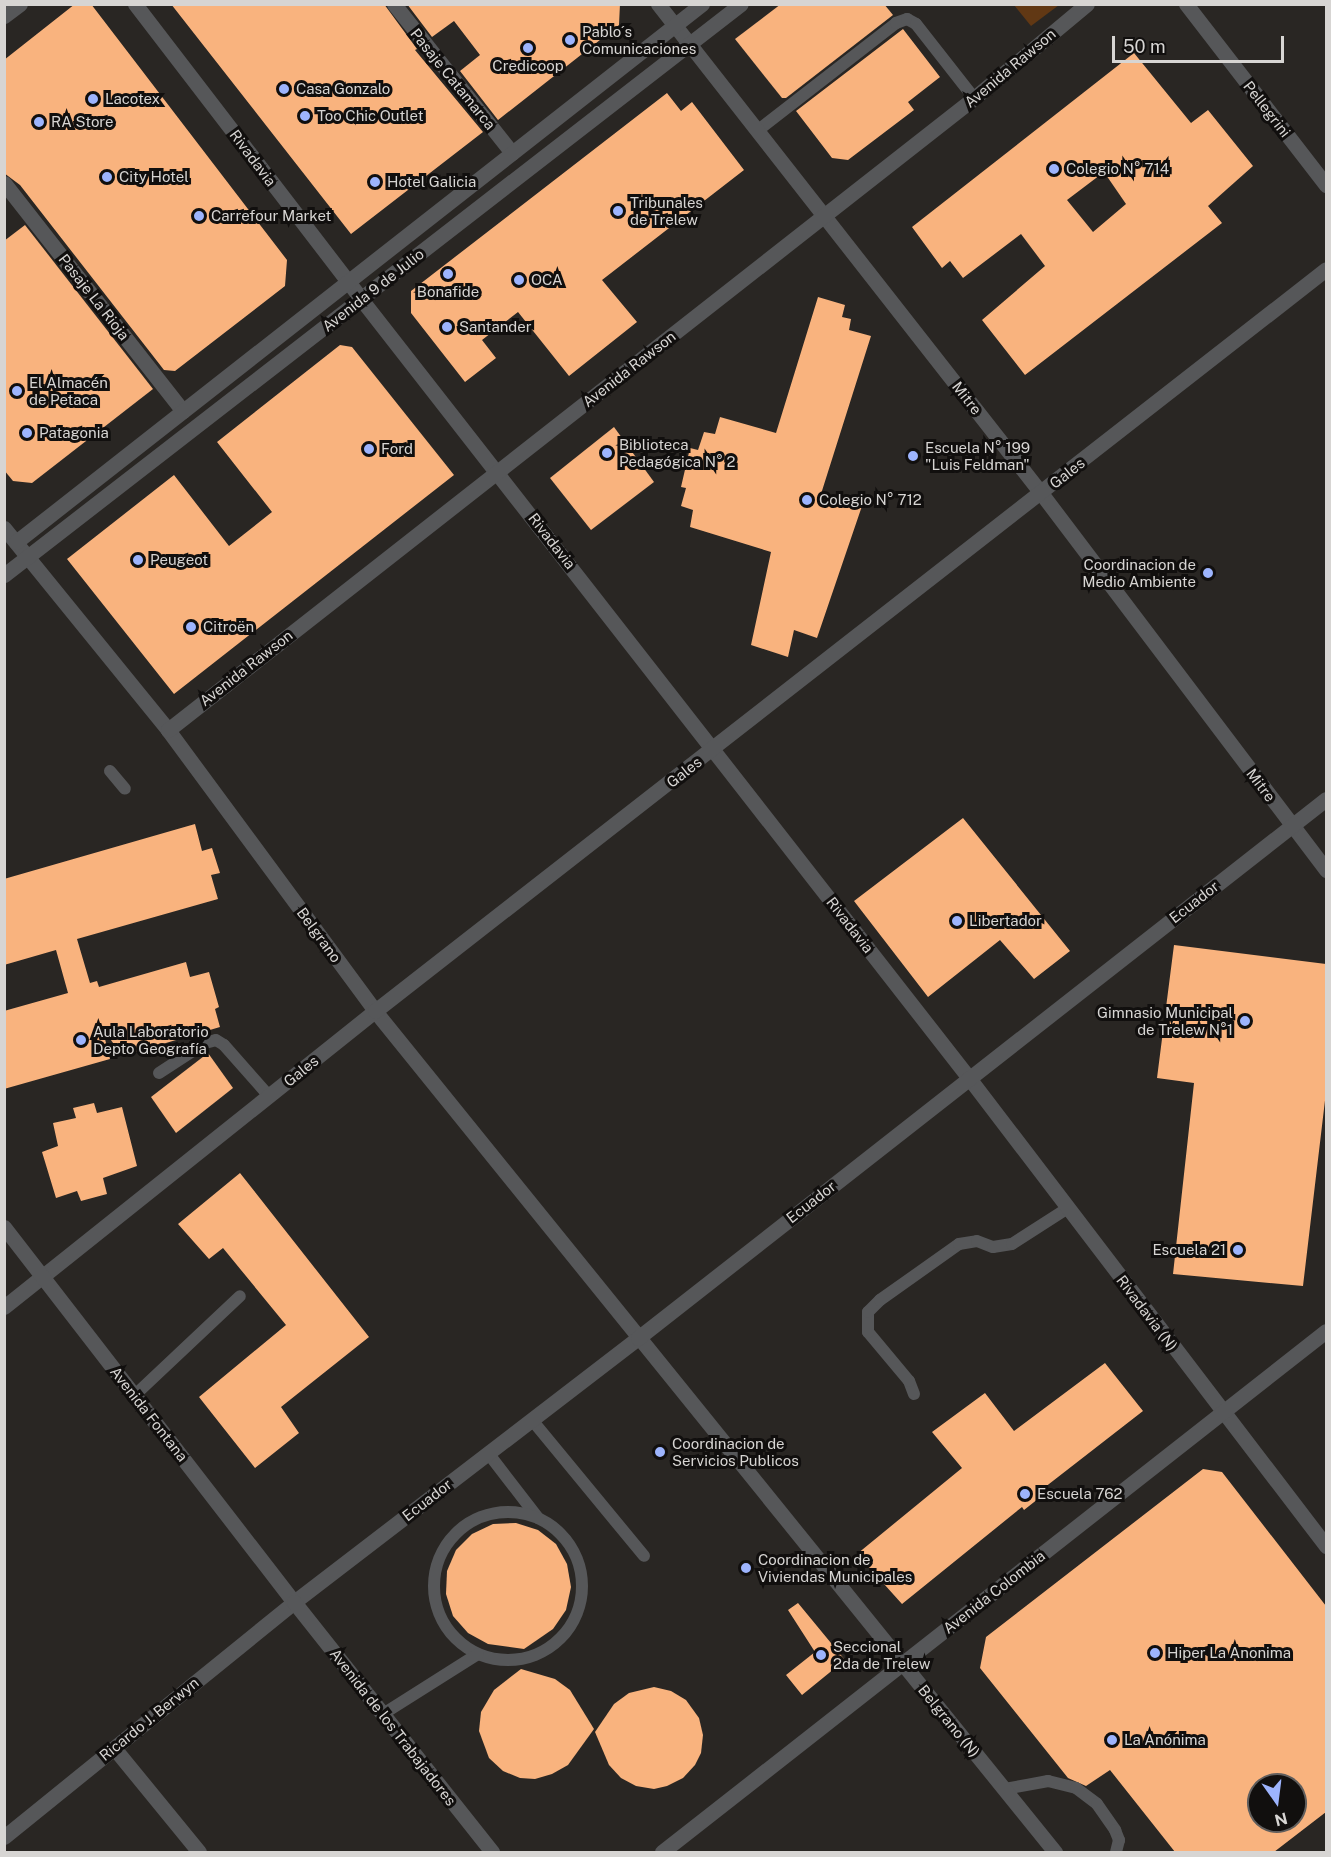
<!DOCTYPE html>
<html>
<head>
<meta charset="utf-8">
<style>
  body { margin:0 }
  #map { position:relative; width:1331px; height:1857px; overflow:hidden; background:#292623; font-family:"Public Sans",sans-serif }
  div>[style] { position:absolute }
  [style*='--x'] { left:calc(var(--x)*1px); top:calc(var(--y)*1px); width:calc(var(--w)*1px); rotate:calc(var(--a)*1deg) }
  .green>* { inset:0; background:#613814 }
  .building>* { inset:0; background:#f9b37e }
  .service>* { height:12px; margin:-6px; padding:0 6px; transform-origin:6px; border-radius:6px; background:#565759 }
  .service>.ring { margin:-6px; padding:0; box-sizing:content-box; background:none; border:12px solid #565759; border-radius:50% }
  .minor>* { height:15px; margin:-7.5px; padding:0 7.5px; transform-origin:7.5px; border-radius:7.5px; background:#565759 }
  .tertiary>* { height:15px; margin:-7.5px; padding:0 7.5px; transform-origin:7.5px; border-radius:7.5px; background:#565759 }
  .dots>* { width:16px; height:16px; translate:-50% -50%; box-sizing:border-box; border:3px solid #110f0e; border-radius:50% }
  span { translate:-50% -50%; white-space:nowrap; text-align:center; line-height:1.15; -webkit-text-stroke:6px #110f0e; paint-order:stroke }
  .poi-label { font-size:15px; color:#d7d5d3 }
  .left { translate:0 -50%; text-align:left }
  .right { translate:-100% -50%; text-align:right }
  .street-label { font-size:15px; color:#d7d5d3 }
  .frame { position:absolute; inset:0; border:6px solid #d7d5d3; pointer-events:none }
  .north { position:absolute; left:1247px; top:1773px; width:60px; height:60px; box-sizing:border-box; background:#110f0e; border:2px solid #605e5d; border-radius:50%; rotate:166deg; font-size:16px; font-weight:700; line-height:24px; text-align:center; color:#d7d5d3 }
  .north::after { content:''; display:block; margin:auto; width:21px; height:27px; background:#9db4fd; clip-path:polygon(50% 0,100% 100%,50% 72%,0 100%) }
  .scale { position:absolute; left:1112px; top:36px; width:172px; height:27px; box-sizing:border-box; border:3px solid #d7d5d3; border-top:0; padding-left:8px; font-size:18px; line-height:21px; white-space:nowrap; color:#d7d5d3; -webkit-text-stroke:4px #110f0e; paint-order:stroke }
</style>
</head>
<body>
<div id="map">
  <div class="green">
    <i style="clip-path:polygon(1014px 5px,1059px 5px,1031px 26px)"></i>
  </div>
  <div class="building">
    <i style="clip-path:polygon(75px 4px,91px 4px,287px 260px,285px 286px,175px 371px,164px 370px,20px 185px,4px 173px,4px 60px)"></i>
    <i style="clip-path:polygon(171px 4px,384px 4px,417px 49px,415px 50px,483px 132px,351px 234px)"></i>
    <i style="clip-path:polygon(407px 4px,620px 4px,619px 25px,498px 120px,460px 71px,480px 55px,454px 21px,432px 37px)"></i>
    <i style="clip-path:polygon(781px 4px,884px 4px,893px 15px,786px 98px,782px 98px,735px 39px)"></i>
    <i style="clip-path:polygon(903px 29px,940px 77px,908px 102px,914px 110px,848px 160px,832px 158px,796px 111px)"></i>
    <i style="clip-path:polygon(evenodd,1134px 53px,1191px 123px,1208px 110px,1253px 166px,1208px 206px,1222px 223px,1025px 375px,982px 320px,1045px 266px,1021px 234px,963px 278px,950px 261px,942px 268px,912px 227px,1134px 53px,1104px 172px,1126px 204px,1093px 232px,1067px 200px,1104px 172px)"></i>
    <i style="clip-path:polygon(667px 93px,681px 111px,692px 102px,744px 170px,602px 280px,637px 322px,569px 376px,518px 312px,482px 340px,496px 358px,465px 382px,411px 313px,411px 291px)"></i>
    <i style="clip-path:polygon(25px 225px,153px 389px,32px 483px,13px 481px,4px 470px,4px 241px)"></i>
    <i style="clip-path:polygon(818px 297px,845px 305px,842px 317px,851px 319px,849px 330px,871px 336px,821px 494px,862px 506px,817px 638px,794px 630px,788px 657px,751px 645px,771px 552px,690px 527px,693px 510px,681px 506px,686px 488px,681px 487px,690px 448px,698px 450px,704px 432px,715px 434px,720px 417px,776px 433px)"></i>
    <i style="clip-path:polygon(340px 345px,352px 347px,454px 475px,174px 694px,67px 559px,174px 475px,229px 546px,272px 512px,217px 442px)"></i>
    <i style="clip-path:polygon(614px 427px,654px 482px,591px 530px,550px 478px)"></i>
    <i style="clip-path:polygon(963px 818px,1070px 951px,1034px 979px,1000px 940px,928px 997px,854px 901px)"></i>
    <i style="clip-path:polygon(195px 824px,202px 851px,212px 848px,220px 873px,211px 875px,218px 899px,77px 939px,90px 983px,97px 981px,99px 987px,186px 962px,190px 977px,209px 972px,219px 1007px,215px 1009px,220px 1027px,122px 1056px,102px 1027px,110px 1059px,4px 1089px,4px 1011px,68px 993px,56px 950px,4px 965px,4px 879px)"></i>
    <i style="clip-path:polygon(1174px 945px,1326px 964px,1326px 1092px,1303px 1286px,1173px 1274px,1194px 1083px,1157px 1078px)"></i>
    <i style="clip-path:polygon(208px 1053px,233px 1088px,176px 1133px,151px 1097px)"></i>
    <i style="clip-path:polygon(94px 1103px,97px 1113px,122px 1107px,137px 1166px,103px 1178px,107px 1194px,81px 1201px,77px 1191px,56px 1198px,42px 1152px,58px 1146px,53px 1123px,76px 1118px,73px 1108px)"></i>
    <i style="clip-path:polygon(240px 1173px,369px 1337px,281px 1407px,299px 1433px,255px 1468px,199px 1397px,286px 1325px,223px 1248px,209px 1259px,178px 1224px)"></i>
    <i style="clip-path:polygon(1105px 1363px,1143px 1411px,1040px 1491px,1043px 1495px,1024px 1510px,1022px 1507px,902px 1604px,857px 1554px,962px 1468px,932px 1432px,985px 1393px,1014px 1431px)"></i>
    <i style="clip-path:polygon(evenodd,1203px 1469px,1222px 1472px,1326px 1606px,1326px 1812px,1274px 1852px,1175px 1852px,1110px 1770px,1086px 1786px,1068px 1778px,980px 1668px,986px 1637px,1203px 1469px,1259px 1785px,1295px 1785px,1295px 1821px,1259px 1821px,1259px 1785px)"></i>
    <i style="clip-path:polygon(516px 1523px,538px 1530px,556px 1544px,567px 1564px,571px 1587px,566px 1610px,553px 1629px,524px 1649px,488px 1644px,468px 1633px,453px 1616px,446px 1594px,447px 1571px,456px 1550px,472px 1534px,493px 1524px)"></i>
    <i style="clip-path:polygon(798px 1603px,845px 1660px,802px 1695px,786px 1675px,815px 1652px,788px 1610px)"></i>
    <i style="clip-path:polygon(521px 1669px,555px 1679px,570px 1690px,594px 1729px,568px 1765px,552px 1774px,535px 1779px,520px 1778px,503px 1771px,489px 1758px,479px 1731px,481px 1712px,494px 1690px)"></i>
    <i style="clip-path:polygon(654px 1687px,671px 1691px,686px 1700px,699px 1718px,703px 1735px,701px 1753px,695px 1765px,683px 1778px,667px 1786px,654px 1789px,636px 1786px,621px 1778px,609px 1765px,595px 1732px,614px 1704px,629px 1693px)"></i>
  </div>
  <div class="service">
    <i style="--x:757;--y:131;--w:176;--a:-37.8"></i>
    <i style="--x:896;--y:23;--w:12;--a:-20"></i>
    <i style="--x:907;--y:19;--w:10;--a:29"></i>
    <i style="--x:916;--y:24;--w:94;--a:51.9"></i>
    <i style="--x:110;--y:771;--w:23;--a:50"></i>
    <i style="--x:159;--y:1073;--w:55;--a:-33.1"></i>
    <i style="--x:205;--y:1043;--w:11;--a:-15"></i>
    <i style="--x:216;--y:1040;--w:9;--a:32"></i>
    <i style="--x:224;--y:1045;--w:68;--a:48.6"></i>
    <i style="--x:914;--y:1394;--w:14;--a:-111"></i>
    <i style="--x:909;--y:1381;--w:64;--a:-129.9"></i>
    <i style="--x:868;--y:1332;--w:20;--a:-90"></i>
    <i style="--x:868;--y:1312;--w:17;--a:-45"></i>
    <i style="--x:880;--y:1300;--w:97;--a:-35.3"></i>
    <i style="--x:959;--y:1244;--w:18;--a:-9"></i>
    <i style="--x:977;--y:1241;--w:17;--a:21"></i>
    <i style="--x:993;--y:1247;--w:19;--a:-9"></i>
    <i style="--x:1012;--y:1244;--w:67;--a:-32.7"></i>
    <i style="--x:135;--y:1395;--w:144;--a:-43.3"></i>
    <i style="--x:532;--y:1420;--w:176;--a:50.5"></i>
    <i style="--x:488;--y:1453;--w:82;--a:52.4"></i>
    <i class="ring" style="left:434px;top:1512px;width:136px;height:136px"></i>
    <i style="--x:383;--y:1714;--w:112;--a:-32.3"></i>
    <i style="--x:1005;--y:1789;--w:44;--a:-10.5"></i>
    <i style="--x:1048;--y:1781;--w:29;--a:14"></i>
    <i style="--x:1076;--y:1788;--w:26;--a:37"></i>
    <i style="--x:1097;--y:1804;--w:32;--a:55"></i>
    <i style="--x:1115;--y:1830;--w:11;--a:68"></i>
    <i style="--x:1119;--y:1840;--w:12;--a:104"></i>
  </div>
  <div class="minor">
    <i style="--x:135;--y:4;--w:372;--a:52.5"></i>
    <i style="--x:361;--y:299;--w:988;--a:52.03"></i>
    <i style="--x:969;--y:1078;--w:589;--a:52.66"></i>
    <i style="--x:394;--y:4;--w:190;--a:51.6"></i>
    <i style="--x:658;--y:4;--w:621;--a:51.93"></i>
    <i style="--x:1041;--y:493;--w:473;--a:52.9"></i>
    <i style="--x:4;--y:183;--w:290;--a:51.9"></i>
    <i style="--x:4;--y:528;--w:260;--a:50.9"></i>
    <i style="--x:168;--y:730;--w:349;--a:53.6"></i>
    <i style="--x:375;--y:1011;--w:1082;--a:51.04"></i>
    <i style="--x:168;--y:730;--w:1024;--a:-38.1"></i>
    <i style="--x:974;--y:98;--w:147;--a:-39.8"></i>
    <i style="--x:4;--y:1307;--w:475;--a:-38.6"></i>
    <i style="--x:375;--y:1011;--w:1206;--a:-37.96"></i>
    <i style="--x:114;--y:1748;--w:134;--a:50.7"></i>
    <i style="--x:4;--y:1837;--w:373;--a:-39"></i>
    <i style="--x:294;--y:1602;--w:434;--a:-37.5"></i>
    <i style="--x:638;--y:1338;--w:874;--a:-38.08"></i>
  </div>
  <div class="tertiary">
    <i style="--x:1186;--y:4;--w:229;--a:52.3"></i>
    <i style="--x:4;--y:16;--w:20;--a:-37"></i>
    <i style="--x:16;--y:542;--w:872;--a:-38.11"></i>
    <i style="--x:4;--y:575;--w:932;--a:-37.77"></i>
    <i style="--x:4;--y:1227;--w:474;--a:52.3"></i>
    <i style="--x:294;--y:1602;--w:319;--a:51.6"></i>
    <i style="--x:662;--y:1852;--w:844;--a:-38.12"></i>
  </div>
  <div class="dots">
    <i style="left:570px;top:40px;background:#9db4fd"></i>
    <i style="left:528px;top:48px;background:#9db4fd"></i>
    <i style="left:284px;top:89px;background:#9db4fd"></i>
    <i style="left:93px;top:99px;background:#9db4fd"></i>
    <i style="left:305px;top:116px;background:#9db4fd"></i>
    <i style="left:39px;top:122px;background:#9db4fd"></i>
    <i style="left:1054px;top:169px;background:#9db4fd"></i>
    <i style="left:107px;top:177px;background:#9db4fd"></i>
    <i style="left:375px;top:182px;background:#9db4fd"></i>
    <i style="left:618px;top:211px;background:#9db4fd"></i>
    <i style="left:199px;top:216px;background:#9db4fd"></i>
    <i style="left:448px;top:274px;background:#9db4fd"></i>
    <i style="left:519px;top:280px;background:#9db4fd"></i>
    <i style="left:447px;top:327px;background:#9db4fd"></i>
    <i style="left:17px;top:391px;background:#9db4fd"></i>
    <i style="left:27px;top:433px;background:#9db4fd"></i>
    <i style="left:369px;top:449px;background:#9db4fd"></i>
    <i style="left:607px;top:453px;background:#9db4fd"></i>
    <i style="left:913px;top:456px;background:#9db4fd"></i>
    <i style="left:807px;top:500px;background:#9db4fd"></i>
    <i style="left:138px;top:560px;background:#9db4fd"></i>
    <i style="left:1208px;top:573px;background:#9db4fd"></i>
    <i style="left:191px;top:627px;background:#9db4fd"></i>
    <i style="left:957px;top:921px;background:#9db4fd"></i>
    <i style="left:1245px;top:1021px;background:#9db4fd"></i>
    <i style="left:81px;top:1040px;background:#9db4fd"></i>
    <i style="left:1238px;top:1250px;background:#9db4fd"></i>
    <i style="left:660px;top:1452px;background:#9db4fd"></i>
    <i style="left:1025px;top:1494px;background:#9db4fd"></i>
    <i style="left:746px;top:1568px;background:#9db4fd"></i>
    <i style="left:1155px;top:1653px;background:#9db4fd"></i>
    <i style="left:821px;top:1655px;background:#9db4fd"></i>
    <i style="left:1112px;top:1740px;background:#9db4fd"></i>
  </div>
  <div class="poi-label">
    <span class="left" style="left:582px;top:40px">Pablo´s<br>Comunicaciones</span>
    <span style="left:528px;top:66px">Credicoop</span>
    <span class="left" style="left:296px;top:89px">Casa Gonzalo</span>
    <span class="left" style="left:105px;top:99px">Lacotex</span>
    <span class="left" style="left:317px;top:116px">Too Chic Outlet</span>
    <span class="left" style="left:51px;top:122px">RA Store</span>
    <span class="left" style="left:1066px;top:169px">Colegio N° 714</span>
    <span class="left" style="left:119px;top:177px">City Hotel</span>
    <span class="left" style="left:387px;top:182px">Hotel Galicia</span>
    <span class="left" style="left:630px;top:211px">Tribunales<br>de Trelew</span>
    <span class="left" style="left:211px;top:216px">Carrefour Market</span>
    <span class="left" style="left:531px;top:280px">OCA</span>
    <span style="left:448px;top:292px">Bonafide</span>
    <span class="left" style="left:459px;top:327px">Santander</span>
    <span class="left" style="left:29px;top:391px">El Almacén<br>de Petaca</span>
    <span class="left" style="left:39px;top:433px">Patagonia</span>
    <span class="left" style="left:619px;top:453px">Biblioteca<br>Pedagógica N° 2</span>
    <span class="left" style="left:925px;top:456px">Escuela N° 199<br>"Luis Feldman"</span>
    <span class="left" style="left:381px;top:449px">Ford</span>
    <span class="left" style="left:819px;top:500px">Colegio N° 712</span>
    <span class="left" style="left:150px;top:560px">Peugeot</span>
    <span class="right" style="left:1196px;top:573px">Coordinacion de<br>Medio Ambiente</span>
    <span class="left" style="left:203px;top:627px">Citroën</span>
    <span class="left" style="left:969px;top:921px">Libertador</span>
    <span class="right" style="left:1233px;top:1021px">Gimnasio Municipal<br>de Trelew N°1</span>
    <span class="left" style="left:93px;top:1040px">Aula Laboratorio<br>Depto Geografía</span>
    <span class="right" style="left:1226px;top:1250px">Escuela 21</span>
    <span class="left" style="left:672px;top:1452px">Coordinacion de<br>Servicios Publicos</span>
    <span class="left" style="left:1037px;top:1494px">Escuela 762</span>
    <span class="left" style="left:758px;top:1568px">Coordinacion de<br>Viviendas Municipales</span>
    <span class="left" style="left:833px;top:1655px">Seccional<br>2da de Trelew</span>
    <span class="left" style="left:1167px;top:1653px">Hiper La Anonima</span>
    <span class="left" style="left:1124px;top:1740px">La Anónima</span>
  </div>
  <div class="street-label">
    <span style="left:1010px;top:68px;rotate:-40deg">Avenida Rawson</span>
    <span style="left:453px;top:79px;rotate:51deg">Pasaje Catamarca</span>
    <span style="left:1267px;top:109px;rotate:52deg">Pellegrini</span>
    <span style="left:253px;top:158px;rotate:53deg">Rivadavia</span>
    <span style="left:373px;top:290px;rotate:-38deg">Avenida 9 de Julio</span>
    <span style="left:94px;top:297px;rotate:52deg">Pasaje La Rioja</span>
    <span style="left:629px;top:369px;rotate:-38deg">Avenida Rawson</span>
    <span style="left:967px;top:398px;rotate:52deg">Mitre</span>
    <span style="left:1067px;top:473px;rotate:-38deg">Gales</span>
    <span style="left:552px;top:541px;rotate:52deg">Rivadavia</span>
    <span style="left:246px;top:668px;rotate:-38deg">Avenida Rawson</span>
    <span style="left:684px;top:772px;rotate:-38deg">Gales</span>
    <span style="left:1261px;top:785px;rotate:53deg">Mitre</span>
    <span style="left:1194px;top:902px;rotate:-38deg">Ecuador</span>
    <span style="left:850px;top:925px;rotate:52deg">Rivadavia</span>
    <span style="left:319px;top:935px;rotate:54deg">Belgrano</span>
    <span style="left:301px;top:1071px;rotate:-39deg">Gales</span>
    <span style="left:811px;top:1202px;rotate:-38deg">Ecuador</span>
    <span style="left:1147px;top:1313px;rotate:53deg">Rivadavia (N)</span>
    <span style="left:149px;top:1414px;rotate:52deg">Avenida Fontana</span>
    <span style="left:427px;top:1500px;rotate:-38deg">Ecuador</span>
    <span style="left:994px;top:1592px;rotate:-38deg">Avenida Colombia</span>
    <span style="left:149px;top:1719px;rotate:-39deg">Ricardo J. Berwyn</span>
    <span style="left:949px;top:1721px;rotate:51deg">Belgrano (N)</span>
    <span style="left:393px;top:1727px;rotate:52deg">Avenida de los Trabajadores</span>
  </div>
  <div class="frame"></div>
  <div class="north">N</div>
  <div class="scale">50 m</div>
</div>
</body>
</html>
